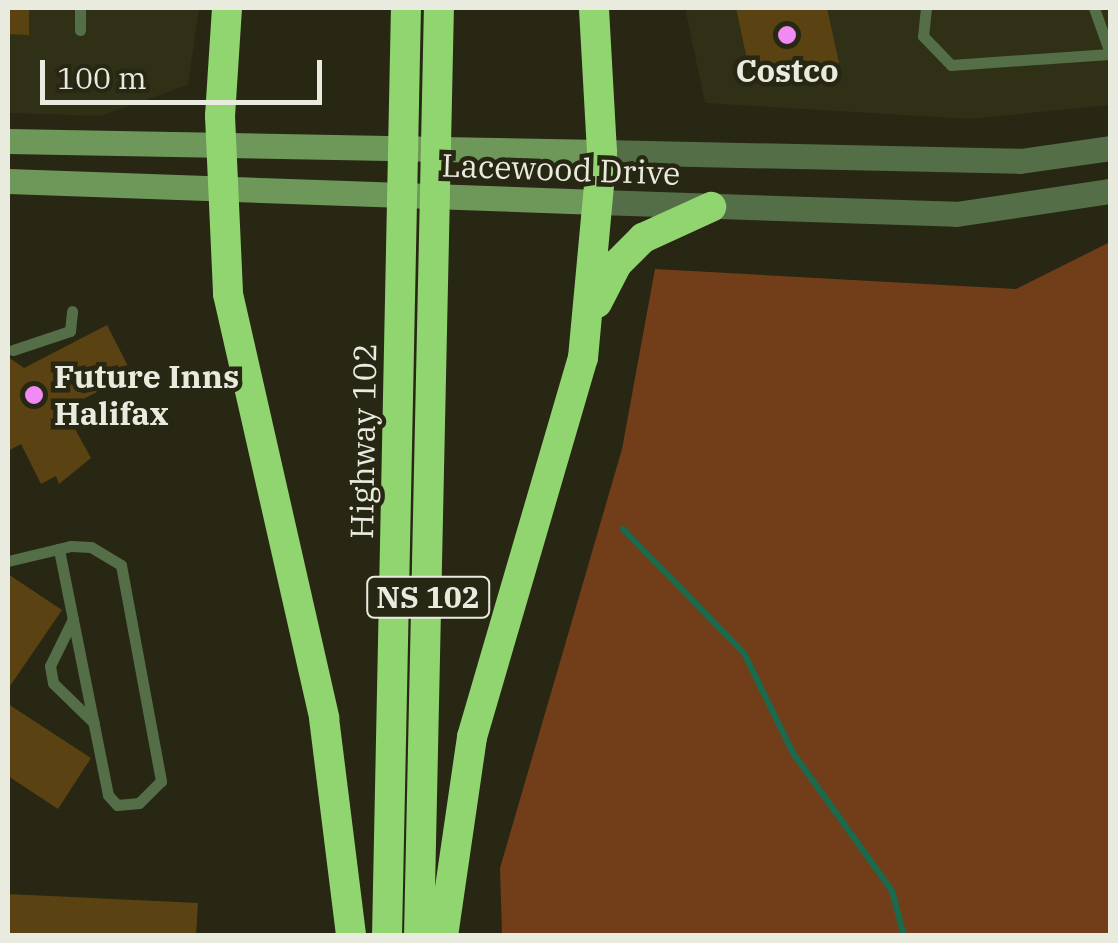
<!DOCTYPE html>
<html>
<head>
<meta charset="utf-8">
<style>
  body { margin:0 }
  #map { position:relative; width:1118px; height:943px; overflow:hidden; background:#272714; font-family:"IBM Plex Serif",serif }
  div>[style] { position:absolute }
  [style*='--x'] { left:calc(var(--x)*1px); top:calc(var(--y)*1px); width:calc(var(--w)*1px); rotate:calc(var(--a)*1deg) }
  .built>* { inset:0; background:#303016 }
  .green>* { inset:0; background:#723d19 }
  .stream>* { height:6px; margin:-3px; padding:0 3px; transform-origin:3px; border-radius:3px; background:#1a6b4e }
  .building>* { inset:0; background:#5b4212 }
  .service>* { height:11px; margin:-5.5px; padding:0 5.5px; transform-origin:5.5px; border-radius:5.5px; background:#546f48 }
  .tertiary>* { height:25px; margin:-12.5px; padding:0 12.5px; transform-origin:12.5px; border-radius:12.5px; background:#546f48 }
  .secondary>* { height:25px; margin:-12.5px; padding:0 12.5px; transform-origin:12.5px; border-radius:12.5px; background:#6d9859 }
  .motorway>* { height:30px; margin:-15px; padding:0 15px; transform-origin:15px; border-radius:15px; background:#91d571 }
  .dots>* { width:28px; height:28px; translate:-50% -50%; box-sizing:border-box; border:5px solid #272714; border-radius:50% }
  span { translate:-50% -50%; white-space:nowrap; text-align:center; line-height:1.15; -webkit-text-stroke:9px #272714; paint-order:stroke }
  .shield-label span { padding:2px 8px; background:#272714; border:2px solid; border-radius:8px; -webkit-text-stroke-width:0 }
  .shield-label { font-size:30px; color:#eaebdf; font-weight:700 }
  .poi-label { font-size:32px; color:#eaebdf; font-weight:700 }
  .left { translate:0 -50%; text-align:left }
  .street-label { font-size:32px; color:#eaebdf }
  .frame { position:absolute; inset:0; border:10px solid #eaebdf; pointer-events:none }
  .scale { position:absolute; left:40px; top:60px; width:282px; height:45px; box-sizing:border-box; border:5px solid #eaebdf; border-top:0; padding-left:12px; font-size:30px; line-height:35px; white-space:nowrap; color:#eaebdf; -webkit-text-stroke:8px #272714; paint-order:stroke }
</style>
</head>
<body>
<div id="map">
  <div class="built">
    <i style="clip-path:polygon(8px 8px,199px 8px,188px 85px,100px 116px,8px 113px)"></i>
    <i style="clip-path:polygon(685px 8px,1110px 8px,1110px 105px,969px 119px,705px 103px)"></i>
  </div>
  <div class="green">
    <i style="clip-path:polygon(1110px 242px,1110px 935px,502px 935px,500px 868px,622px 449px,655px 269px,1016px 289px)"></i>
  </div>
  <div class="stream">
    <i style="--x:623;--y:529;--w:173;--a:45.7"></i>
    <i style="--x:744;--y:653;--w:111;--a:63.9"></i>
    <i style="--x:793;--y:753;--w:170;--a:54.3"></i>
    <i style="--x:892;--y:891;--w:47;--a:75.1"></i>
  </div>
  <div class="building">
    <i style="clip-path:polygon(8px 8px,29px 8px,29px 35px,8px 34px)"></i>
    <i style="clip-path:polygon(736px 8px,827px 8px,839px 63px,751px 78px)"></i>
    <i style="clip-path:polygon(107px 325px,132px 374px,64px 409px,91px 458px,59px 484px,56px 476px,41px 484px,21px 444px,8px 451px,8px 357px,24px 368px)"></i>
    <i style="clip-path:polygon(8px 574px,62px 610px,8px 689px)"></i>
    <i style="clip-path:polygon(8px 704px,91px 758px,58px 809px,8px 776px)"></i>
    <i style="clip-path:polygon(8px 894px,198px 903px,196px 936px,8px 936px)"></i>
  </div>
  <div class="service">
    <i style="--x:926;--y:8;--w:28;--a:96"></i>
    <i style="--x:923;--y:36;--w:40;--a:46"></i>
    <i style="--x:951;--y:65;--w:159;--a:-4"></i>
    <i style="--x:1094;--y:8;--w:48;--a:70.4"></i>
    <i style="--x:80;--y:30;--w:22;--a:-90"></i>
    <i style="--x:13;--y:350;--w:60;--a:-18.4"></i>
    <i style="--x:70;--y:331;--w:20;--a:-84"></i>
    <i style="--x:8;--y:561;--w:65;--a:-13.4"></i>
    <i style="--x:71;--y:546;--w:20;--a:3"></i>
    <i style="--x:91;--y:547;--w:35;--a:31"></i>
    <i style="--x:121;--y:565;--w:220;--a:79.5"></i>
    <i style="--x:161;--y:781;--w:31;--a:135"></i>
    <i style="--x:139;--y:803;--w:22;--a:175"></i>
    <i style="--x:117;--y:805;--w:13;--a:-132"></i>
    <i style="--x:108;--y:795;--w:251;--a:-101.3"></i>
    <i style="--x:73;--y:619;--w:52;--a:116.1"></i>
    <i style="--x:50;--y:666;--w:17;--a:80"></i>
    <i style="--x:53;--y:683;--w:57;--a:44.3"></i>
  </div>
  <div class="tertiary">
    <i style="--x:602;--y:152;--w:418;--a:1.2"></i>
    <i style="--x:1020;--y:161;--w:91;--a:-8.2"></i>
    <i style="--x:599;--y:202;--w:357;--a:1.9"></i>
    <i style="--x:956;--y:214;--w:156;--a:-8.5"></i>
  </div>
  <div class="secondary">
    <i style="--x:8;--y:141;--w:594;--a:1.06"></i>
    <i style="--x:8;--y:181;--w:591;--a:2.04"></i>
  </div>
  <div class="motorway">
    <i style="--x:227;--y:8;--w:108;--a:93.7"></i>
    <i style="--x:220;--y:116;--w:178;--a:87.4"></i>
    <i style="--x:228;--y:294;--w:435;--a:77.2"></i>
    <i style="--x:324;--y:718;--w:220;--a:82.9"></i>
    <i style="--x:597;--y:303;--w:44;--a:-62.9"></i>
    <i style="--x:617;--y:264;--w:37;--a:-45"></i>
    <i style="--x:643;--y:238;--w:75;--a:-24.5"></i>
    <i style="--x:387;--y:936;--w:928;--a:-88.83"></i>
    <i style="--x:419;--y:936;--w:928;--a:-88.77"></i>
    <i style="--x:443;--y:936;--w:201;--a:-81.7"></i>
    <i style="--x:472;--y:737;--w:395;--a:-73.7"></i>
    <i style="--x:583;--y:358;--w:207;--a:-84.7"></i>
    <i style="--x:602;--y:152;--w:144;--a:-93.2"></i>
  </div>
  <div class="dots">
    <i style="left:787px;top:35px;background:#f28af3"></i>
    <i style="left:34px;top:395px;background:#f28af3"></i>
  </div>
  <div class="shield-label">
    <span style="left:428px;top:597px">NS 102</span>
  </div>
  <div class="poi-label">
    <span style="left:787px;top:70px">Costco</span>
    <span class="left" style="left:54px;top:395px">Future Inns<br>Halifax</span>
  </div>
  <div class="street-label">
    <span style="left:561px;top:169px;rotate:2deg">Lacewood Drive</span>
    <span style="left:363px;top:441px;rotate:-89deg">Highway 102</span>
  </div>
  <div class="frame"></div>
  <div class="scale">100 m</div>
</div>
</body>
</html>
